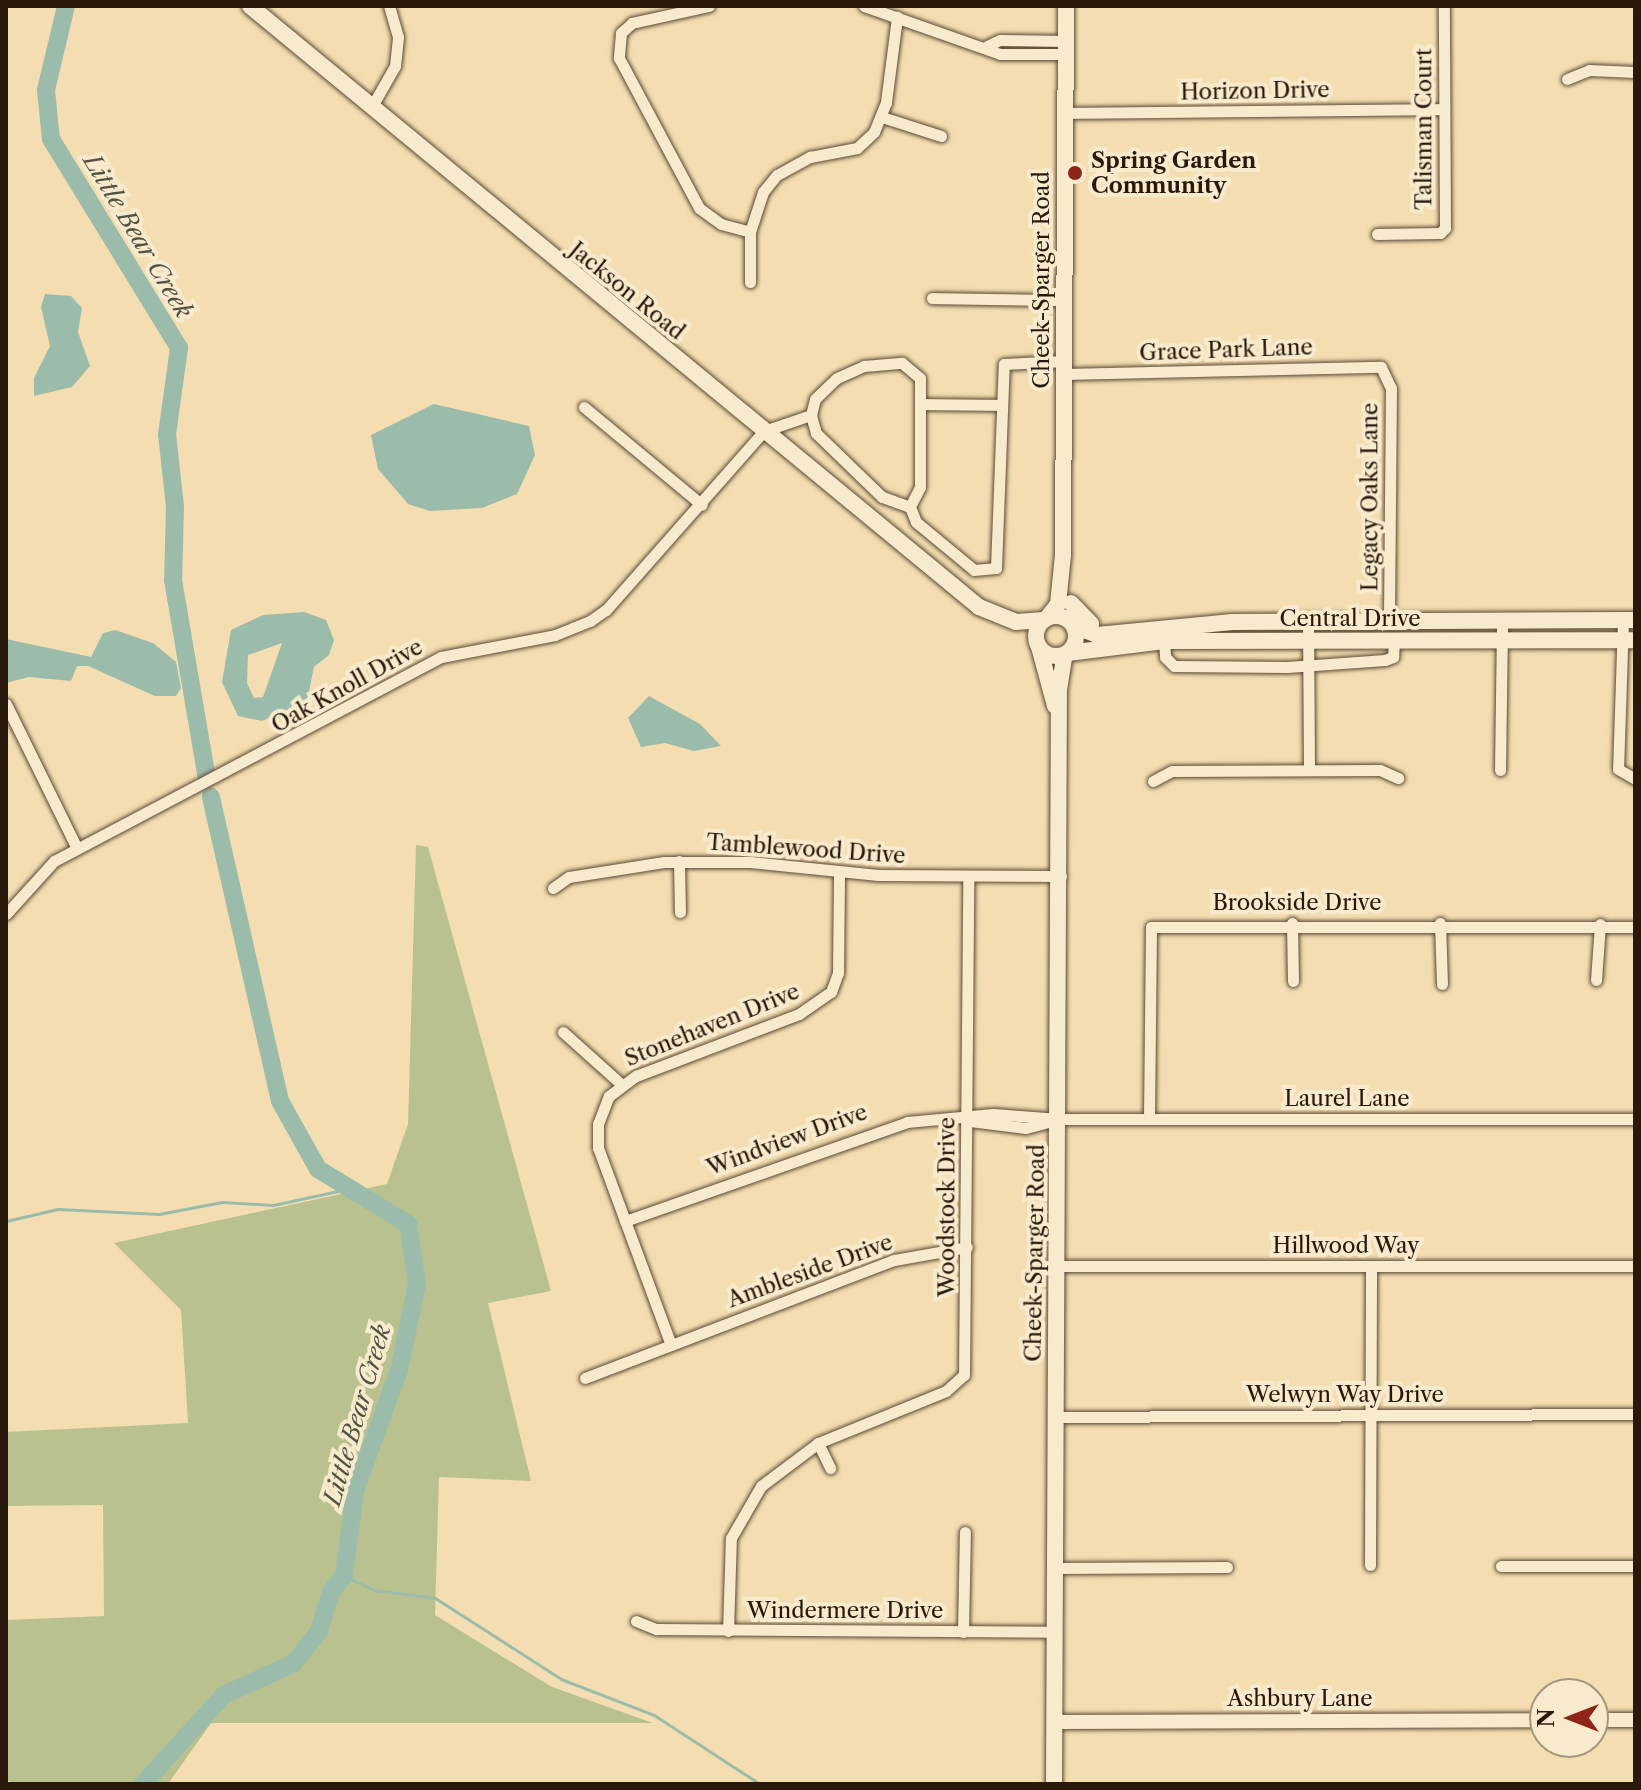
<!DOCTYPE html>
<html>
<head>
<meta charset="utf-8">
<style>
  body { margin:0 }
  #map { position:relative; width:1641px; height:1790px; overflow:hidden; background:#f4deb1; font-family:"Libre Caslon Text",serif }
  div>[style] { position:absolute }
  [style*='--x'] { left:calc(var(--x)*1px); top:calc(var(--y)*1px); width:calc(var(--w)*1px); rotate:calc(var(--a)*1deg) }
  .green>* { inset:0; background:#b9c28e }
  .water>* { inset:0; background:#9cbcab }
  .stream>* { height:3px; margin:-1.5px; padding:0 1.5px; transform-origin:1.5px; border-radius:1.5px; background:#9cbcab }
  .river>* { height:18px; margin:-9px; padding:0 9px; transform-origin:9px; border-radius:9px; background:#9cbcab }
  .roads { filter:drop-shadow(0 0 2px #5b4a35) drop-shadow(0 0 2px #5b4a35) }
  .minor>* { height:11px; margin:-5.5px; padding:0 5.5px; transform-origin:5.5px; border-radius:5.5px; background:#f8eacc }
  .tertiary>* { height:14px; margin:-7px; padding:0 7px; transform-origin:7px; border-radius:7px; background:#f8eacc }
  .secondary>* { height:16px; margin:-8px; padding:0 8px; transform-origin:8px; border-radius:8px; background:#f8eacc }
  .secondary>.ring { margin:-8px; padding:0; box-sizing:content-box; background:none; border:16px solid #f8eacc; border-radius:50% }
  .dots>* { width:22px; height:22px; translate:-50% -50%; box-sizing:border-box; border:4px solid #f8eacc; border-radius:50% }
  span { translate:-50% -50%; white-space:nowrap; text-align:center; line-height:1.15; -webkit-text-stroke:8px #f8eacc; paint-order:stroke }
  .street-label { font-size:22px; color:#28190c }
  .poi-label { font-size:22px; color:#28190c; font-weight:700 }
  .left { translate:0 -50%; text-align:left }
  .water-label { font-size:24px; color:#515244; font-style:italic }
  .frame { position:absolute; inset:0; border:8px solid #28190c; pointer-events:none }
  .north { position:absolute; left:1529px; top:1678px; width:80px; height:80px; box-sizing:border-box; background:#f8eacc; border:2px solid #a5967f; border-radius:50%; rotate:270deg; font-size:22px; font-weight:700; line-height:32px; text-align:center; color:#28190c }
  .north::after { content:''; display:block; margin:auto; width:28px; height:36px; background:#8f2418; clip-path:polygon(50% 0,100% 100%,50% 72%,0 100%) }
</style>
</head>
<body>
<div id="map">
  <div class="green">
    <i style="clip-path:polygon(416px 845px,428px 847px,551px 1291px,488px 1303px,531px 1481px,439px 1477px,435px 1615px,552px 1687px,653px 1723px,211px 1723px,168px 1784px,15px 1784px,6px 1780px,6px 1620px,104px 1616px,103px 1505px,6px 1506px,6px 1432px,188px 1423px,181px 1310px,114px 1243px,387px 1184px,408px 1124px)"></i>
  </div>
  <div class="water">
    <i style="clip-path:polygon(45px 294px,71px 296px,82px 308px,78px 332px,90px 366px,72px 387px,34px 396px,34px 378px,50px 346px,41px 307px)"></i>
    <i style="clip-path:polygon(434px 404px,529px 426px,535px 455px,517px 494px,482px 508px,430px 511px,408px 504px,378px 469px,371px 435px)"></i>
    <i style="clip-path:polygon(evenodd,304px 612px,326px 620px,334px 640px,329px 655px,314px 667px,307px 701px,262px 721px,238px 716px,222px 682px,231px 630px,263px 615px,304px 612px,282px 643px,263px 697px,254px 698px,247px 683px,248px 655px,282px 643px)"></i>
    <i style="clip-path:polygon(115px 630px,153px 643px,176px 662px,181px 688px,176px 696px,155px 696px,88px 666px,77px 666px,71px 681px,29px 677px,6px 683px,6px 639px,91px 657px,103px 633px)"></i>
    <i style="clip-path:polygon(649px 696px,700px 724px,721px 746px,694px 751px,665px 743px,641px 747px,628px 718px)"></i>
  </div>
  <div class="stream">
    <i style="--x:6;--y:1221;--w:53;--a:-13"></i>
    <i style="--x:58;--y:1209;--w:101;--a:2.8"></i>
    <i style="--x:159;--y:1214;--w:64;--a:-10.8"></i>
    <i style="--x:222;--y:1202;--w:51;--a:3.4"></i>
    <i style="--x:273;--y:1205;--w:76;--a:-12.2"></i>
    <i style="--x:344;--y:1576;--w:33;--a:25"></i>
    <i style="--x:374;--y:1590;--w:62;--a:7.5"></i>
    <i style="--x:435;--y:1598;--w:150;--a:32.7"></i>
    <i style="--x:561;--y:1679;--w:100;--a:21.2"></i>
    <i style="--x:654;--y:1715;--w:126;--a:33.1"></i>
  </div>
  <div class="river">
    <i style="--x:66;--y:6;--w:86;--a:103.4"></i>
    <i style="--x:46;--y:90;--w:49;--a:84.2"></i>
    <i style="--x:51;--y:139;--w:245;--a:58.5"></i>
    <i style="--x:179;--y:348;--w:87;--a:97.9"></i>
    <i style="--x:167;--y:434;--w:72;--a:83.7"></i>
    <i style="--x:175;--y:506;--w:74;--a:91.5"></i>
    <i style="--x:173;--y:580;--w:202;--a:80.3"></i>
    <i style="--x:143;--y:1784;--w:120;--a:-47.7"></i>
    <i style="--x:224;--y:1695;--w:77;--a:-24.6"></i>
    <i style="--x:294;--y:1663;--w:41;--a:-52"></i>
    <i style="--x:319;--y:1631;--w:41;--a:-72.9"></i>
    <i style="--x:331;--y:1592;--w:21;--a:-51"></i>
    <i style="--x:344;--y:1576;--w:86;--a:-82.6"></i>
    <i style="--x:355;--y:1491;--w:129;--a:-70"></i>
    <i style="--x:399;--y:1370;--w:88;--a:-78.2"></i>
    <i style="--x:417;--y:1284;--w:61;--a:-98.5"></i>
    <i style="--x:408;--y:1224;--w:105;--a:-148.6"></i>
    <i style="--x:318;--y:1169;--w:78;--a:-119.2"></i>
    <i style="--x:280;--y:1101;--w:312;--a:-102.8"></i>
  </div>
  <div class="roads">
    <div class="minor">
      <i style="--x:709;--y:6;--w:79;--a:167.6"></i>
      <i style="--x:632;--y:23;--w:15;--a:138"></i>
      <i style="--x:621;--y:33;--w:25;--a:95"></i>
      <i style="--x:619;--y:58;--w:170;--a:61.9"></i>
      <i style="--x:699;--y:208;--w:27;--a:36"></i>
      <i style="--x:721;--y:224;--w:30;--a:15"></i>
      <i style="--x:864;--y:6;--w:144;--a:19.4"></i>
      <i style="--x:1000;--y:54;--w:66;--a:0"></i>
      <i style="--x:987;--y:46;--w:14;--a:-25"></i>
      <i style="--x:1000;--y:40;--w:66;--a:0.9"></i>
      <i style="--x:1567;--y:79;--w:24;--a:-22"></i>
      <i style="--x:1589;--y:70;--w:46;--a:2.5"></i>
      <i style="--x:371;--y:108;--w:48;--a:-60.3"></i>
      <i style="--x:395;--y:66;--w:29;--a:-84"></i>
      <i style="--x:398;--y:37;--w:32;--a:-106"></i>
      <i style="--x:1065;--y:113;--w:379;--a:-0.6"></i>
      <i style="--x:882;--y:117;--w:62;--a:17.9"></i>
      <i style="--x:1377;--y:234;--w:63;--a:-0.9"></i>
      <i style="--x:1440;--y:233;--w:7;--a:-45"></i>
      <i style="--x:1445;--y:228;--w:222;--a:-90.3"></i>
      <i style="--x:750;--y:282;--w:50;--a:-90"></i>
      <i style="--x:750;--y:232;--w:42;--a:-72"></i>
      <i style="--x:763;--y:192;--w:22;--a:-51"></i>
      <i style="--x:777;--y:175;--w:38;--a:-29"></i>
      <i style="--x:810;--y:157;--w:48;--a:-10.8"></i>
      <i style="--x:857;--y:148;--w:23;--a:-43"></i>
      <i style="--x:874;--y:132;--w:32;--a:-68"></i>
      <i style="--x:886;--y:102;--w:86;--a:-82.6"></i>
      <i style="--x:932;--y:298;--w:132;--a:0.9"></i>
      <i style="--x:902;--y:363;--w:23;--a:40"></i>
      <i style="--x:920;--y:378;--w:109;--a:90"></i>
      <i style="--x:920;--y:487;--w:22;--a:117"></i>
      <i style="--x:910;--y:507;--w:30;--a:-160"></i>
      <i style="--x:882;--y:497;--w:92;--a:-135.9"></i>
      <i style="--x:816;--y:433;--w:19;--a:-106"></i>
      <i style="--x:811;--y:415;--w:16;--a:-76"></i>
      <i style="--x:815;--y:399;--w:30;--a:-44"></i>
      <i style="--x:837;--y:378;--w:30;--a:-24"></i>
      <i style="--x:864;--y:366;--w:38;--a:-5"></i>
      <i style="--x:1064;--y:374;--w:317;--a:-1.3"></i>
      <i style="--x:1381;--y:367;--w:23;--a:65"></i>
      <i style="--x:1391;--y:388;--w:234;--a:90.5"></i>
      <i style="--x:921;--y:404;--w:81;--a:0.7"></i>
      <i style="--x:584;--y:407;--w:153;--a:39.7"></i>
      <i style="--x:910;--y:507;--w:16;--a:68"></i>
      <i style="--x:916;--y:522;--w:75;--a:39.6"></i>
      <i style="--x:974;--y:570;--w:22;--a:-5"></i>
      <i style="--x:996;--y:568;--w:204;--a:-87.8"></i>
      <i style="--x:1004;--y:364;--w:60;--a:-2.9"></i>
      <i style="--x:1623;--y:620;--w:149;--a:91.9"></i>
      <i style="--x:1618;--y:769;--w:20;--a:30"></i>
      <i style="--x:1308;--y:622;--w:148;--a:89.6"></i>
      <i style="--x:1164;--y:641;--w:16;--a:86"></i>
      <i style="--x:1165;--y:657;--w:13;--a:45"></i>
      <i style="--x:1174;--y:666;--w:113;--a:0.5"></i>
      <i style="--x:1287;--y:667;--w:98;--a:-4.1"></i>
      <i style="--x:1385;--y:660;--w:9;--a:-21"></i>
      <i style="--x:1393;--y:657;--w:16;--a:-86"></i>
      <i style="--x:6;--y:704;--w:161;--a:63.8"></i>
      <i style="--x:1500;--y:770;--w:148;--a:-89.2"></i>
      <i style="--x:1153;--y:781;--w:21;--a:-28"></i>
      <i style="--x:1172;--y:771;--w:208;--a:-0.3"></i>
      <i style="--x:1380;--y:770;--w:20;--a:24"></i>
      <i style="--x:679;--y:861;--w:51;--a:88.9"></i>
      <i style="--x:553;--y:888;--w:19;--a:-35"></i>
      <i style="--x:569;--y:877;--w:96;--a:-9"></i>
      <i style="--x:664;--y:862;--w:86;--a:0"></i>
      <i style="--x:750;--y:862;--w:129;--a:5.8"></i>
      <i style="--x:878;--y:875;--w:183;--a:0.3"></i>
      <i style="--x:6;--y:914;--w:72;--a:-47.8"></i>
      <i style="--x:54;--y:861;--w:437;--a:-27.8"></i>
      <i style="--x:441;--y:657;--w:116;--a:-10.9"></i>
      <i style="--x:555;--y:635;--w:38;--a:-22"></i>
      <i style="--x:590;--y:621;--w:19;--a:-35"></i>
      <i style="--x:606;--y:610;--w:239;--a:-48.6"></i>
      <i style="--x:764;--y:431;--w:50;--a:-18.8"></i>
      <i style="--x:1292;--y:923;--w:58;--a:89"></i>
      <i style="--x:1440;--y:923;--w:61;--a:88.1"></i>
      <i style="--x:1596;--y:980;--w:56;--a:-85.9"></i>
      <i style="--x:563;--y:1032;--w:78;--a:41.9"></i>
      <i style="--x:1149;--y:1119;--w:192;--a:-89.4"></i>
      <i style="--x:1151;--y:927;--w:484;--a:0"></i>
      <i style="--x:970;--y:1121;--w:56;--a:7.1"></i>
      <i style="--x:1026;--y:1128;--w:30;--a:-15"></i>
      <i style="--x:625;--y:1221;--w:299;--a:-19.3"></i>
      <i style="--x:907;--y:1122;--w:86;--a:-5.3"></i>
      <i style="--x:993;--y:1114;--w:66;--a:4.3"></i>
      <i style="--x:1059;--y:1119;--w:576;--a:0"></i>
      <i style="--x:1056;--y:1266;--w:579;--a:0"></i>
      <i style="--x:671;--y:1345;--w:210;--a:-110.3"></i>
      <i style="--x:598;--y:1148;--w:24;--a:-90"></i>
      <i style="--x:598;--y:1124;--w:30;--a:-69"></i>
      <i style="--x:609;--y:1096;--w:34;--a:-37"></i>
      <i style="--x:636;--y:1076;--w:174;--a:-20.8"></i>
      <i style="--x:799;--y:1014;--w:39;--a:-35"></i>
      <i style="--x:831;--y:992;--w:20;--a:-70"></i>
      <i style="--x:838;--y:973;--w:101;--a:-89.4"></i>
      <i style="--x:585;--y:1378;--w:331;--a:-20.9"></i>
      <i style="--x:894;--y:1260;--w:74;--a:-10.1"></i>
      <i style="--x:1056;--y:1417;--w:579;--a:-0.3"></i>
      <i style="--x:818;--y:1443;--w:28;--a:64"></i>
      <i style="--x:1370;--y:1565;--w:299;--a:-89.8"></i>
      <i style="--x:1501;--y:1566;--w:134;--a:0"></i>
      <i style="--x:1055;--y:1568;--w:172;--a:-0.3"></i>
      <i style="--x:636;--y:1621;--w:22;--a:22"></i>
      <i style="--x:656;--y:1629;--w:398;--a:0.4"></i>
      <i style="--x:728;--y:1631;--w:93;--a:-88.2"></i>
      <i style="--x:731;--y:1538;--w:60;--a:-60"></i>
      <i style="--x:761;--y:1486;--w:71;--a:-37"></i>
      <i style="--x:818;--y:1443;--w:138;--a:-22.1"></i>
      <i style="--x:946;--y:1391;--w:24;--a:-42"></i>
      <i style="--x:964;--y:1375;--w:499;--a:-89.5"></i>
      <i style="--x:963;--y:1632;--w:100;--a:-88.9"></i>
    </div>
    <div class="tertiary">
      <i style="--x:1593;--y:1720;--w:42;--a:0"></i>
      <i style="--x:1055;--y:1722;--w:490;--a:-0.2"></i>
    </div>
    <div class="secondary">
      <i style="--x:250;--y:6;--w:945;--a:39.5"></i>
      <i style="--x:979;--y:607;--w:40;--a:22"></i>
      <i style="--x:1016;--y:622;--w:28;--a:-4"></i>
      <i style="--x:1071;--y:603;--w:29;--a:46"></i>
      <i class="ring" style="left:1036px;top:616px;width:24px;height:24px"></i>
      <i style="--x:1047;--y:618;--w:18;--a:-52"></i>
      <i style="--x:1058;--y:604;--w:49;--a:-84.2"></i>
      <i style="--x:1063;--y:555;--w:549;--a:-89.69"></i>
      <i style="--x:1074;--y:626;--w:25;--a:21"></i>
      <i style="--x:1097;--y:635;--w:136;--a:-5.5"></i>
      <i style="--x:1232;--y:622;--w:403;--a:-0.3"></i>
      <i style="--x:1039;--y:647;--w:61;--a:74.8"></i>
      <i style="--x:1068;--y:653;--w:97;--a:-7.1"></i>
      <i style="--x:1164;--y:641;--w:471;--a:-0.1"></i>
      <i style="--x:1054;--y:1784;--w:1094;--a:-89.74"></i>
      <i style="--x:1059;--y:690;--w:36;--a:-81"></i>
    </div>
  </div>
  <div class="dots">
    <i style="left:1075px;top:173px;background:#8f2418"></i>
  </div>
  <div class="street-label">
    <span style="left:1255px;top:91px;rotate:-1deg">Horizon Drive</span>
    <span style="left:1424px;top:129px;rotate:-90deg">Talisman Court</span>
    <span style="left:1042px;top:280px;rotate:-90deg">Cheek-Sparger Road</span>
    <span style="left:627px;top:291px;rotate:39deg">Jackson Road</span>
    <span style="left:1226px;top:350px;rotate:-2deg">Grace Park Lane</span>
    <span style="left:1370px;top:497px;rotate:-90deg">Legacy Oaks Lane</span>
    <span style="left:1350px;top:619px">Central Drive</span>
    <span style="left:347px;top:686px;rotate:-29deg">Oak Knoll Drive</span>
    <span style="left:806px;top:849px;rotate:4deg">Tamblewood Drive</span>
    <span style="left:1297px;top:903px">Brookside Drive</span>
    <span style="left:712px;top:1025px;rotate:-22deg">Stonehaven Drive</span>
    <span style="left:1347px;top:1099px">Laurel Lane</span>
    <span style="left:787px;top:1140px;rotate:-20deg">Windview Drive</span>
    <span style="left:947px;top:1207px;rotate:-90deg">Woodstock Drive</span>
    <span style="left:1346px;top:1246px">Hillwood Way</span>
    <span style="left:1035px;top:1253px;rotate:-89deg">Cheek-Sparger Road</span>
    <span style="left:810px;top:1271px;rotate:-20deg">Ambleside Drive</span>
    <span style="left:1345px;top:1395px">Welwyn Way Drive</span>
    <span style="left:845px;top:1611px">Windermere Drive</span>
    <span style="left:1300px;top:1699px">Ashbury Lane</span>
  </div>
  <div class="poi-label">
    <span class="left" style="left:1091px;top:173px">Spring Garden<br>Community</span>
  </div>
  <div class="water-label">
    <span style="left:138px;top:236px;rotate:59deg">Little Bear Creek</span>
    <span style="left:357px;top:1415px;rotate:-74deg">Little Bear Creek</span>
  </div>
  <div class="frame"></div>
  <div class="north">N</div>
</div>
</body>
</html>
